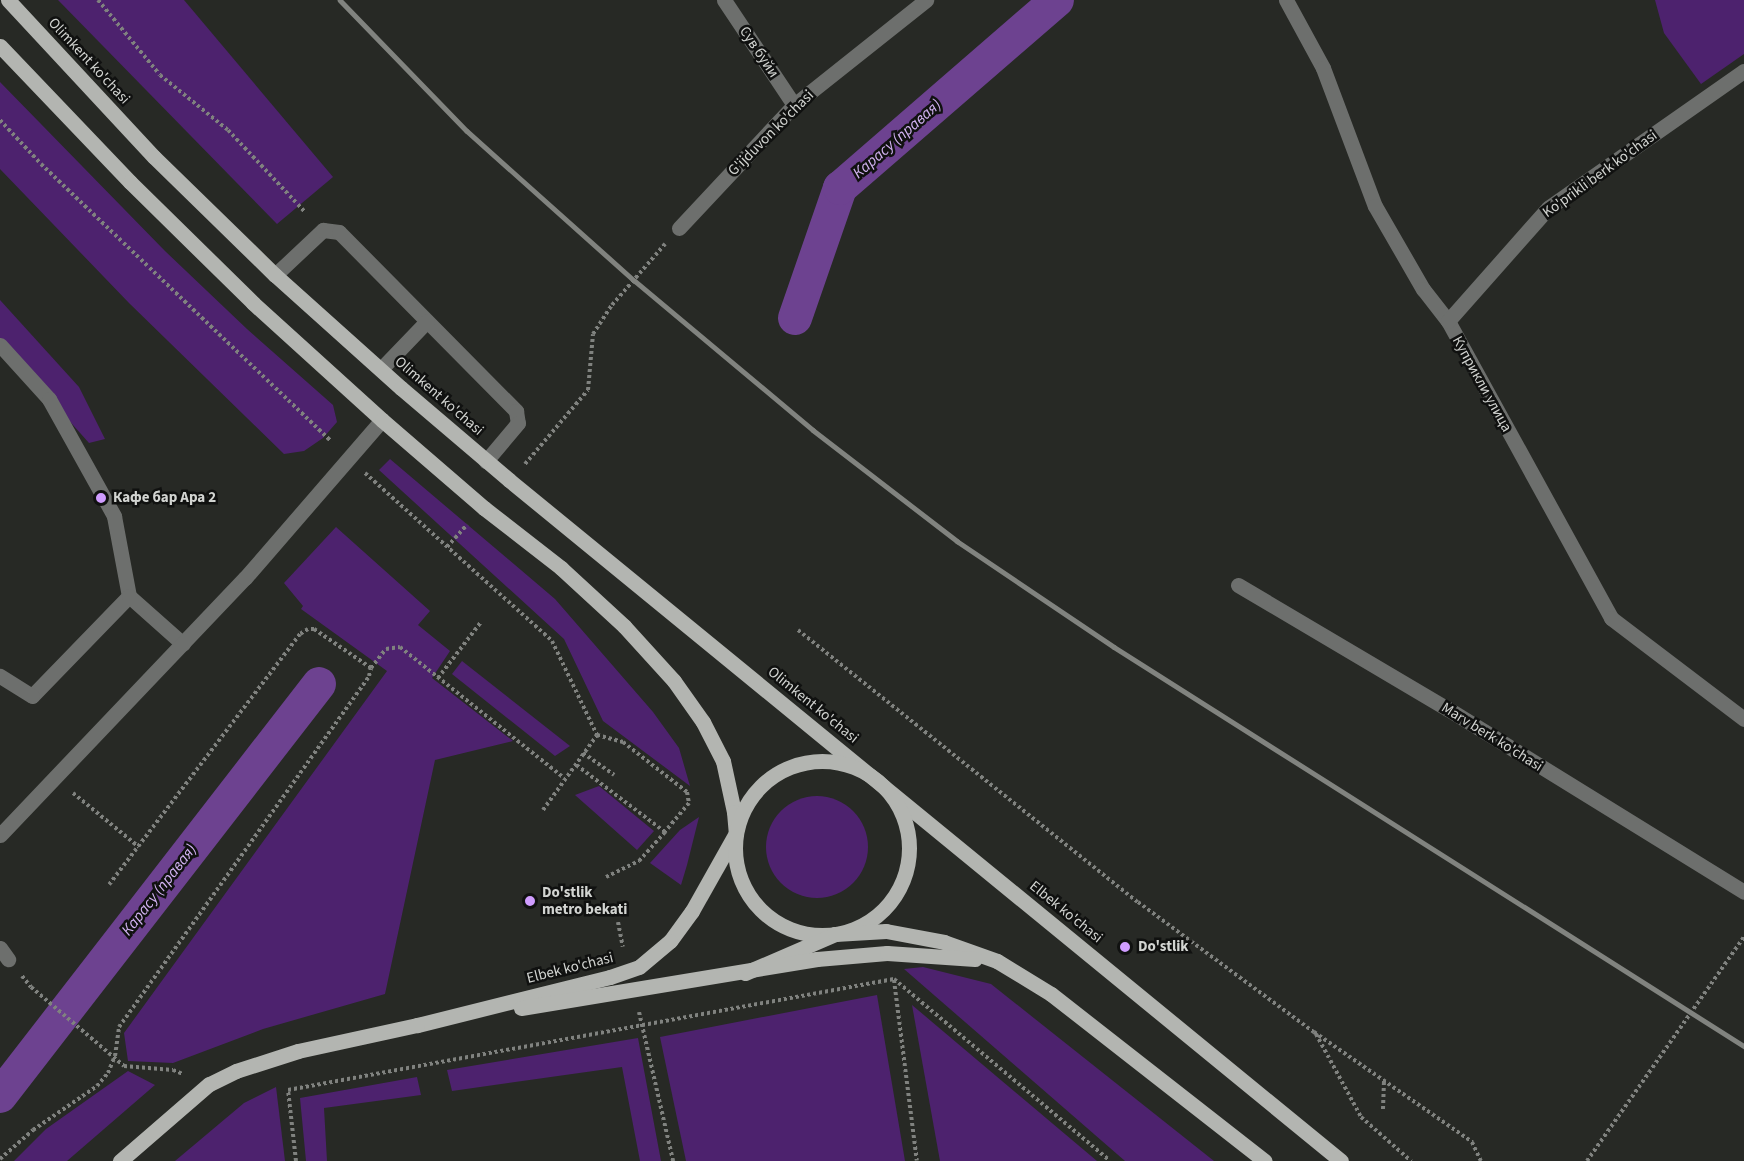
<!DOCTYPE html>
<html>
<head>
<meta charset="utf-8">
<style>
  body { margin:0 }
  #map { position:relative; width:1744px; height:1161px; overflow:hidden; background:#272925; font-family:"Source Sans 3",sans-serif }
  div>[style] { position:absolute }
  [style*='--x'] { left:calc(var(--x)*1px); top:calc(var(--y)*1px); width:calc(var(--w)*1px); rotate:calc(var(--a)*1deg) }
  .green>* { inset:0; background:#4d226e }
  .round { border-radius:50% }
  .canal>* { height:34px; margin:-17px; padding:0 17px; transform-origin:17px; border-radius:17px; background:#6d4290 }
  .path>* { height:4px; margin-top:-2px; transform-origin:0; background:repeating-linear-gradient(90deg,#80827f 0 3px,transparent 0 6px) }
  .minor>* { height:15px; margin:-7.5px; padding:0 7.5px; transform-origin:7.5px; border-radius:7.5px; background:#6d6f6d }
  .major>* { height:15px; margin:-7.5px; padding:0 7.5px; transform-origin:7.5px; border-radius:7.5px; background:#b3b5b1 }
  .major>.ring { margin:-7.5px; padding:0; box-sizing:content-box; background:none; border:15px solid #b3b5b1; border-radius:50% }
  .rail>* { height:4.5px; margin:-2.25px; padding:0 2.25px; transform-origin:2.25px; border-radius:2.25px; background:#81837f }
  .path-bridge>* { height:4px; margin-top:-2px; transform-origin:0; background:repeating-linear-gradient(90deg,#80827f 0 3px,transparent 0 6px) }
  .dots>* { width:16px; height:16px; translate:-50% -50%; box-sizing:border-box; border:3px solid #101110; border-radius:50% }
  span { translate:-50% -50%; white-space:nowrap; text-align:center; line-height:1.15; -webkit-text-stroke:5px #101110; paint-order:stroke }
  .street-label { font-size:15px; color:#d2d4d1 }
  .poi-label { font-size:15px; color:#d2d4d1; font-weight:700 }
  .left { translate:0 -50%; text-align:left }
  .water-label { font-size:16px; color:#d4b4f4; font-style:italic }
</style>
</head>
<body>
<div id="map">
  <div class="green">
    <i style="clip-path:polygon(58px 0,184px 0,333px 177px,277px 224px)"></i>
    <i style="clip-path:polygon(1655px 0,1744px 0,1744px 54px,1701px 84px,1664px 33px)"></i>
    <i style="clip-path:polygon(0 82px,165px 251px,247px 329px,333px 405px,337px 422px,323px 438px,304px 451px,284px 454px,129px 303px,0 169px)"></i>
    <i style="clip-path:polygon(0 300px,79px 387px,105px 439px,89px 443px,0 343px)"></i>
    <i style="clip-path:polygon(390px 459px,555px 599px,653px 712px,679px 748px,690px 786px,603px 721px,564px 639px,379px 470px)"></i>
    <i style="clip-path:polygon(336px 527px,430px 611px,418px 625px,450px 651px,432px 678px,513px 741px,435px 760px,385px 994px,263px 1029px,173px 1063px,128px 1061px,124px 1033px,387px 671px,301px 609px,303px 606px,284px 583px)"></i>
    <i style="clip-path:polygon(462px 661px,570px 746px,555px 756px,452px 674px)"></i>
    <i style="clip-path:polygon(599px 786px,654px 831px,637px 850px,575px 795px)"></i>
    <i class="round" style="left:766px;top:796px;width:102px;height:102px"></i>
    <i style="clip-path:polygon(699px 817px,687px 865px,681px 885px,650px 863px,680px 830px)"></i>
    <i style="clip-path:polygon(923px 967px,991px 984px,1214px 1161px,1125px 1161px,904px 969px)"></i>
    <i style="clip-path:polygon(877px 995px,905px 1161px,686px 1161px,660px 1037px)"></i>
    <i style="clip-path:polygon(912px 1005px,1097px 1161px,940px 1161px)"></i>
    <i style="clip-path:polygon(638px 1038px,661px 1161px,640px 1161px,622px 1067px,452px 1091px,447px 1070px)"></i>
    <i style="clip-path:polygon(128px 1071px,155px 1085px,67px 1161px,14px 1161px,46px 1129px)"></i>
    <i style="clip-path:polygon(417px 1077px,421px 1095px,324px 1108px,327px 1161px,306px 1161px,300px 1098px)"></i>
    <i style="clip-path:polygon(276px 1087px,285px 1161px,175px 1161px,244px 1103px)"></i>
  </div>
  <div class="canal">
    <i style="--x:795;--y:318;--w:138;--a:-70.9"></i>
    <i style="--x:840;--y:188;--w:287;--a:-40.9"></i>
    <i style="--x:0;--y:1096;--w:521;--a:-52.25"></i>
  </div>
  <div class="path">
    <i style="--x:98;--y:0;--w:97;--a:50.4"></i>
    <i style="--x:160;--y:75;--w:87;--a:39"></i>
    <i style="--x:228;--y:130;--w:114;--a:46.8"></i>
    <i style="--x:0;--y:120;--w:60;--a:47"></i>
    <i style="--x:41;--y:164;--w:401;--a:43.7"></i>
    <i style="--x:525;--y:464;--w:97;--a:-49.6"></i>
    <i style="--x:588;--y:390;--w:56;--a:-84.9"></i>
    <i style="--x:593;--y:334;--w:35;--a:-57"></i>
    <i style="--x:612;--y:305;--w:81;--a:-49"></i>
    <i style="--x:365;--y:473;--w:251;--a:41.9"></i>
    <i style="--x:552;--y:641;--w:104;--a:64.4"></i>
    <i style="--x:597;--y:735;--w:27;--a:15"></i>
    <i style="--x:623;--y:742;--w:81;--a:38"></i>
    <i style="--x:687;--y:792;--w:11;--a:80"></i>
    <i style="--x:689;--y:803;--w:38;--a:130"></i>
    <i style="--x:665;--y:832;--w:113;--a:-142.9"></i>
    <i style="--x:447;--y:547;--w:30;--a:-48"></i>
    <i style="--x:798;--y:630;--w:435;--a:38.7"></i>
    <i style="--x:1138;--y:902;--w:219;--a:36.5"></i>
    <i style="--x:1314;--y:1032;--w:193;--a:34.8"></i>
    <i style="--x:1472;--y:1142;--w:21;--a:65"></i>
    <i style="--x:371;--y:668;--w:24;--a:-52"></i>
    <i style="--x:386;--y:649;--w:14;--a:-8"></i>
    <i style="--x:400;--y:647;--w:210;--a:38.6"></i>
    <i style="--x:438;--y:678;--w:71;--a:-52.5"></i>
    <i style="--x:583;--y:753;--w:38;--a:35"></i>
    <i style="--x:73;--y:793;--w:85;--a:39.3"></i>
    <i style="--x:543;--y:810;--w:92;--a:-54.2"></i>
    <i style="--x:606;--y:877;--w:37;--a:-26"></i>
    <i style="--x:639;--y:861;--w:39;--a:-48"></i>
    <i style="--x:618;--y:922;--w:25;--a:79"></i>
    <i style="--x:22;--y:976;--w:14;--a:51"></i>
    <i style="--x:31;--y:987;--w:122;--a:40.3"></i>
    <i style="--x:124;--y:1066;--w:49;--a:4.7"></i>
    <i style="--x:173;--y:1070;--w:11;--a:22"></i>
    <i style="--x:894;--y:980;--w:182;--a:82.8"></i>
    <i style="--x:639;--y:1012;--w:153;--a:77.1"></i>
    <i style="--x:1316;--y:1034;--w:94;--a:61.5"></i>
    <i style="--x:1361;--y:1117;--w:67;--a:41.3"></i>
    <i style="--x:1383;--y:1109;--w:28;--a:-88"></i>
    <i style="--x:0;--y:1159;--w:44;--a:-41.3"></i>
    <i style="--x:33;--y:1130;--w:78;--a:-34.5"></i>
    <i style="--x:97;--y:1086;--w:17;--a:-50"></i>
    <i style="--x:108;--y:1073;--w:18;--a:-68"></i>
    <i style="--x:115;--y:1056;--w:29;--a:-82"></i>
    <i style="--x:119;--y:1027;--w:431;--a:-54.5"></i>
    <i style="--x:369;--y:676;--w:8;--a:-76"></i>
    <i style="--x:371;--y:668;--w:69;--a:-145.6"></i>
    <i style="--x:314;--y:629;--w:6;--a:180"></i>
    <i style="--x:308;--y:629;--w:9;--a:148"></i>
    <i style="--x:300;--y:634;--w:315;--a:127.3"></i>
    <i style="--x:296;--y:1161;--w:71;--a:-96.4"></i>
    <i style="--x:288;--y:1090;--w:616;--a:-10.38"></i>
    <i style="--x:894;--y:979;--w:282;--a:40.1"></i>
  </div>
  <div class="minor">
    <i style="--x:724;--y:0;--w:126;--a:56.3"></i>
    <i style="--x:1286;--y:0;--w:77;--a:61.4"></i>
    <i style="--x:1323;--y:68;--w:147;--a:69.4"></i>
    <i style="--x:1375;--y:206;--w:96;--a:60"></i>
    <i style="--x:1423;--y:289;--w:41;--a:52"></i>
    <i style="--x:1448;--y:321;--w:339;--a:61.2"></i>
    <i style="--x:1611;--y:618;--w:167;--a:37.2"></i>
    <i style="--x:679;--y:228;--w:168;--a:-46.9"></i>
    <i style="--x:794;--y:105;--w:169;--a:-38.5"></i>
    <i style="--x:275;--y:275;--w:66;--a:-43.2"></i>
    <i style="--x:323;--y:230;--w:16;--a:7"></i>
    <i style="--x:339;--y:232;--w:252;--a:45.3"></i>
    <i style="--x:516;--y:411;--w:12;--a:81"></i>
    <i style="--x:518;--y:423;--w:50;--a:130.1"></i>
    <i style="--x:1448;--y:321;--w:151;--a:-48.5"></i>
    <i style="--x:1548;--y:208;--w:239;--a:-35"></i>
    <i style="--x:0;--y:345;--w:73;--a:47.8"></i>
    <i style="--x:49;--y:399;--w:134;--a:60.9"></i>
    <i style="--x:114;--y:516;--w:81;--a:79.4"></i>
    <i style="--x:129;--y:596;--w:139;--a:134.1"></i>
    <i style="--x:32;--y:696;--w:38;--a:-148"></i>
    <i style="--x:381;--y:369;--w:66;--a:-46.2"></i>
    <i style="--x:1238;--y:585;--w:244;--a:30.6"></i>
    <i style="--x:1448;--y:709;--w:348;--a:31.7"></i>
    <i style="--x:129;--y:596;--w:72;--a:41.6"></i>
    <i style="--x:0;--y:835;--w:355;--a:-46.4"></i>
    <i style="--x:245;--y:578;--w:209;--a:-49.1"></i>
    <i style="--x:0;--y:948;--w:14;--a:54"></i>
  </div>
  <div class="major">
    <i style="--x:8;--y:0;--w:214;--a:47.1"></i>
    <i style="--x:154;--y:157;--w:169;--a:44.3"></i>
    <i style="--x:275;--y:275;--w:169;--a:41.9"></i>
    <i style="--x:401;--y:388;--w:142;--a:40.4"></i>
    <i style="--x:509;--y:480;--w:1075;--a:39.3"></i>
    <i style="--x:0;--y:46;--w:188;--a:46.3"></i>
    <i style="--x:130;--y:182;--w:173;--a:44.5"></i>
    <i style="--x:253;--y:303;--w:174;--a:42.2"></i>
    <i style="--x:382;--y:420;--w:135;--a:40.8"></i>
    <i style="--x:484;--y:508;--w:98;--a:37.9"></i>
    <i style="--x:561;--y:568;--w:86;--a:42.6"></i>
    <i style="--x:624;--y:626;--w:74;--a:47.7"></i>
    <i style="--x:674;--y:681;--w:50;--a:54.7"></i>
    <i style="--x:703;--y:722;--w:44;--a:62.9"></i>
    <i style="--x:723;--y:761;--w:52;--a:77.8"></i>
    <i style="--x:734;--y:812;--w:21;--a:85"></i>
    <i style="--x:736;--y:833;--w:90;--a:119.4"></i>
    <i style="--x:692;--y:911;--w:37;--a:126"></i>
    <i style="--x:670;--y:941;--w:40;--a:140"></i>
    <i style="--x:639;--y:967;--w:31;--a:161"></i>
    <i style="--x:610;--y:977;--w:199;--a:166"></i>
    <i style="--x:417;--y:1025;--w:122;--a:167.7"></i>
    <i style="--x:298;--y:1051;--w:65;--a:162.1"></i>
    <i style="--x:236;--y:1071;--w:30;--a:154"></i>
    <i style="--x:209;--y:1084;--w:118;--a:139.1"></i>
    <i class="ring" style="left:735px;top:761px;width:159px;height:159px"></i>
    <i style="--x:745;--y:973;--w:98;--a:-23.4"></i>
    <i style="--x:835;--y:934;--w:51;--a:-3.4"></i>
    <i style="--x:886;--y:931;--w:59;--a:10.7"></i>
    <i style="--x:944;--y:942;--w:56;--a:19.7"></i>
    <i style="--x:997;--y:961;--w:63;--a:31.4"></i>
    <i style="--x:1051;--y:994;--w:271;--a:38"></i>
    <i style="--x:521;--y:1008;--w:300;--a:-9.4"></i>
    <i style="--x:817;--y:959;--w:70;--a:-4.9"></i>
    <i style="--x:887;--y:953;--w:88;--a:3.9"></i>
  </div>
  <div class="rail">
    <i style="--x:340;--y:0;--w:182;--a:45.9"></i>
    <i style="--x:467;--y:131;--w:225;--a:41.8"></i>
    <i style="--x:635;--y:281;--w:232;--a:39.9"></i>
    <i style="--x:813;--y:430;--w:182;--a:37.6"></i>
    <i style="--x:957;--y:541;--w:189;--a:34"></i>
    <i style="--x:1114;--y:647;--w:746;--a:32.35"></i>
  </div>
  <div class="path-bridge">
    <i style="--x:1587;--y:1161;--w:274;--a:-55"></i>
  </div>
  <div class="dots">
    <i style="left:101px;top:498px;background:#d09dff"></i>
    <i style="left:530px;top:901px;background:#d09dff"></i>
    <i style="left:1125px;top:947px;background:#d09dff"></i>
  </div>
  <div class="street-label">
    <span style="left:759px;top:52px;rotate:56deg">Сув буйи</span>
    <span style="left:89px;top:61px;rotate:47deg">Olimkent ko'chasi</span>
    <span style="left:771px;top:133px;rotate:-45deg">G'ijduvon ko'chasi</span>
    <span style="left:1600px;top:174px;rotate:-36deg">Ko'prikli berk ko'chasi</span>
    <span style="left:1482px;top:384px;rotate:61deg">Куприкли улица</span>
    <span style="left:439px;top:396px;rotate:41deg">Olimkent ko'chasi</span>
    <span style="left:813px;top:705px;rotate:39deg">Olimkent ko'chasi</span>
    <span style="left:1492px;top:737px;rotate:32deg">Marv berk ko'chasi</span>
    <span style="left:1066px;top:912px;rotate:39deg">Elbek ko'chasi</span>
    <span style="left:570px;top:968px;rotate:-14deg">Elbek ko'chasi</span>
  </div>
  <div class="poi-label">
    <span class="left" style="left:113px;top:498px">Кафе бар Ара 2</span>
    <span class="left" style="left:542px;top:901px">Do'stlik<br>metro bekati</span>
    <span class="left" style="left:1138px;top:947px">Do'stlik</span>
  </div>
  <div class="water-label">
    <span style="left:897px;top:139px;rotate:-41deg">Карасу (правая)</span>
    <span style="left:159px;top:890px;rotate:-52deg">Карасу (правая)</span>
  </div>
</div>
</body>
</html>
